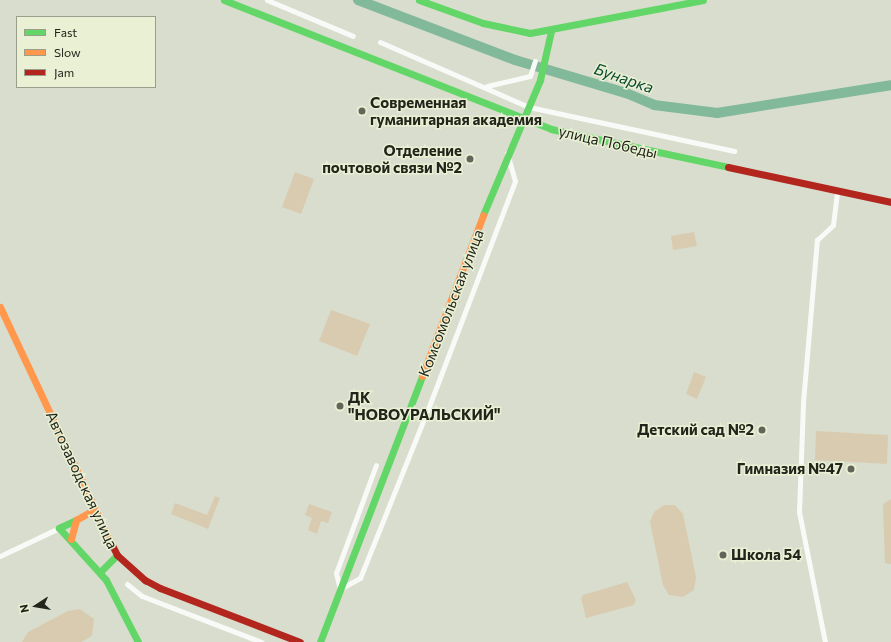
<!DOCTYPE html>
<html>
<head>
<meta charset="utf-8">
<style>
  body { margin:0 }
  #map { position:relative; width:891px; height:642px; overflow:hidden; background:#d8ddcd; font-family:Commissioner,sans-serif }
  div>[style] { position:absolute }
  [style*='--x'] { left:calc(var(--x)*1px); top:calc(var(--y)*1px); width:calc(var(--w)*1px); rotate:calc(var(--a)*1deg) }
  .green>* { inset:0; background:#d9cbb0 }
  .river>* { height:10px; margin:-5px; padding:0 5px; transform-origin:5px; border-radius:5px; background:#82b99b }
  .street>* { height:5px; margin:-2.5px; padding:0 2.5px; transform-origin:2.5px; border-radius:2.5px; background:#f9faf8 }
  .fast>* { height:7px; margin:-3.5px; padding:0 3.5px; transform-origin:3.5px; border-radius:3.5px; background:#63d668 }
  .slow>* { height:7px; margin:-3.5px; padding:0 3.5px; transform-origin:3.5px; border-radius:3.5px; background:#ff974d }
  .jam>* { height:7px; margin:-3.5px; padding:0 3.5px; transform-origin:3.5px; border-radius:3.5px; background:#b3261e }
  .dots>* { width:11px; height:11px; translate:-50% -50%; box-sizing:border-box; border:2px solid #e9f0d4; border-radius:50% }
  span { translate:-50% -50%; white-space:nowrap; text-align:center; line-height:1.15; -webkit-text-stroke:3px #e9f0d4; paint-order:stroke }
  .poi-label { font-size:15px; color:#22251b; font-weight:700 }
  .left { translate:0 -50%; text-align:left }
  .right { translate:-100% -50%; text-align:right }
  .street-label { font-size:15px; color:#22251b }
  .water-label { font-size:16px; color:#084a31; font-style:italic }
  .legend { position:absolute; left:16px; top:16px; width:140px; height:72px; box-sizing:border-box; background:#e9f0d4; border:1px solid #999f8a; margin:0; padding:5px 7px; list-style:none; font-size:12px; color:#22251b }
  .legend li { display:flex; align-items:center; gap:8px; height:20px }
  .legend b { width:20px; border:1px solid #999f8a }
  .north { position:absolute; left:16px; top:586px; width:40px; height:40px; -webkit-text-stroke:3px #e9f0d4; paint-order:stroke; rotate:258deg; font-size:11px; font-weight:700; line-height:16px; text-align:center; color:#22251b }
  .north::after { content:''; display:block; margin:auto; width:14px; height:18px; background:#22251b; clip-path:polygon(50% 0,100% 100%,50% 72%,0 100%) }
</style>
</head>
<body>
<div id="map">
  <div class="green">
    <i style="clip-path:polygon(295px 172px,314px 179px,301px 214px,282px 207px)"></i>
    <i style="clip-path:polygon(694px 232px,697px 246px,673px 250px,671px 236px)"></i>
    <i style="clip-path:polygon(331px 310px,370px 324px,357px 356px,319px 341px)"></i>
    <i style="clip-path:polygon(694px 372px,706px 377px,697px 399px,686px 394px)"></i>
    <i style="clip-path:polygon(816px 431px,888px 435px,887px 464px,815px 460px)"></i>
    <i style="clip-path:polygon(215px 496px,220px 498px,208px 529px,171px 514px,175px 503px,207px 515px)"></i>
    <i style="clip-path:polygon(891px 499px,891px 564px,885px 563px,883px 504px)"></i>
    <i style="clip-path:polygon(309px 504px,332px 512px,328px 523px,321px 521px,317px 534px,308px 530px,312px 518px,305px 515px)"></i>
    <i style="clip-path:polygon(664px 505px,675px 505px,683px 514px,696px 577px,694px 590px,683px 597px,669px 595px,663px 585px,650px 522px,654px 512px)"></i>
    <i style="clip-path:polygon(627px 582px,636px 600px,634px 605px,586px 618px,581px 598px,583px 595px)"></i>
    <i style="clip-path:polygon(80px 609px,94px 619px,92px 636px,81px 642px,22px 642px,28px 632px,68px 611px)"></i>
  </div>
  <div class="river">
    <i style="--x:358;--y:0;--w:168;--a:20.9"></i>
    <i style="--x:515;--y:60;--w:116;--a:16.6"></i>
    <i style="--x:626;--y:93;--w:30;--a:23"></i>
    <i style="--x:654;--y:105;--w:64;--a:7.2"></i>
    <i style="--x:717;--y:113;--w:176;--a:-9.1"></i>
  </div>
  <div class="street">
    <i style="--x:267;--y:0;--w:93;--a:22.7"></i>
    <i style="--x:380;--y:42;--w:163;--a:23.6"></i>
    <i style="--x:529;--y:107;--w:210;--a:12.1"></i>
    <i style="--x:487;--y:86;--w:44;--a:-13.1"></i>
    <i style="--x:530;--y:76;--w:16;--a:-72"></i>
    <i style="--x:376;--y:465;--w:115;--a:110.3"></i>
    <i style="--x:336;--y:573;--w:16;--a:76"></i>
    <i style="--x:340;--y:589;--w:23;--a:-29"></i>
    <i style="--x:360;--y:578;--w:182;--a:-68.1"></i>
    <i style="--x:428;--y:409;--w:244;--a:-69.1"></i>
    <i style="--x:515;--y:181;--w:29;--a:-106"></i>
    <i style="--x:0;--y:556;--w:65;--a:-25.4"></i>
    <i style="--x:127;--y:584;--w:19;--a:39"></i>
    <i style="--x:142;--y:596;--w:128;--a:21.1"></i>
    <i style="--x:825;--y:642;--w:133;--a:-101.3"></i>
    <i style="--x:799;--y:512;--w:110;--a:-87.9"></i>
    <i style="--x:803;--y:402;--w:163;--a:-85.1"></i>
    <i style="--x:817;--y:240;--w:22;--a:-43"></i>
    <i style="--x:833;--y:225;--w:34;--a:-83"></i>
  </div>
  <div class="fast">
    <i style="--x:224;--y:0;--w:352;--a:21.5"></i>
    <i style="--x:551;--y:129;--w:181;--a:12.1"></i>
    <i style="--x:419;--y:0;--w:68;--a:19.8"></i>
    <i style="--x:483;--y:23;--w:48;--a:12"></i>
    <i style="--x:530;--y:33;--w:176;--a:-10.8"></i>
    <i style="--x:483;--y:215;--w:147;--a:-67.1"></i>
    <i style="--x:540;--y:80;--w:50;--a:-77.3"></i>
    <i style="--x:76;--y:520;--w:19;--a:155"></i>
    <i style="--x:59;--y:528;--w:70;--a:47.9"></i>
    <i style="--x:106;--y:580;--w:70;--a:62.7"></i>
    <i style="--x:100;--y:572;--w:24;--a:-45"></i>
    <i style="--x:320;--y:642;--w:285;--a:-69"></i>
  </div>
  <div class="slow">
    <i style="--x:0;--y:307;--w:265;--a:64.8"></i>
    <i style="--x:422;--y:376;--w:172;--a:-69.2"></i>
    <i style="--x:71;--y:539;--w:20;--a:-75"></i>
    <i style="--x:76;--y:520;--w:22;--a:-30"></i>
  </div>
  <div class="jam">
    <i style="--x:728;--y:167;--w:167;--a:12.1"></i>
    <i style="--x:113;--y:547;--w:9;--a:63"></i>
    <i style="--x:117;--y:555;--w:38;--a:42"></i>
    <i style="--x:145;--y:580;--w:17;--a:28"></i>
    <i style="--x:160;--y:588;--w:150;--a:21.1"></i>
  </div>
  <div class="dots">
    <i style="left:362px;top:111px;background:#626559"></i>
    <i style="left:470px;top:159px;background:#626559"></i>
    <i style="left:340px;top:406px;background:#626559"></i>
    <i style="left:762px;top:430px;background:#626559"></i>
    <i style="left:851px;top:469px;background:#626559"></i>
    <i style="left:723px;top:555px;background:#626559"></i>
  </div>
  <div class="poi-label">
    <span class="left" style="left:370px;top:111px">Современная<br>гуманитарная академия</span>
    <span class="right" style="left:462px;top:159px">Отделение<br>почтовой связи №2</span>
    <span class="left" style="left:348px;top:406px">ДК<br>"НОВОУРАЛЬСКИЙ"</span>
    <span class="right" style="left:754px;top:430px">Детский сад №2</span>
    <span class="right" style="left:843px;top:469px">Гимназия №47</span>
    <span class="left" style="left:731px;top:555px">Школа 54</span>
  </div>
  <div class="street-label">
    <span style="left:608px;top:142px;rotate:13deg">улица Победы</span>
    <span style="left:451px;top:303px;rotate:-69deg">Комсомольская улица</span>
    <span style="left:82px;top:480px;rotate:65deg">Автозаводская улица</span>
  </div>
  <div class="water-label">
    <span style="left:624px;top:78px;rotate:19deg">Бунарка</span>
  </div>
  <ul class="legend">
  <li><b style="height:5px;background:#63d668"></b>Fast</li>
  <li><b style="height:5px;background:#ff974d"></b>Slow</li>
  <li><b style="height:5px;background:#b3261e"></b>Jam</li>
  </ul>
  <div class="north">N</div>
</div>
</body>
</html>
